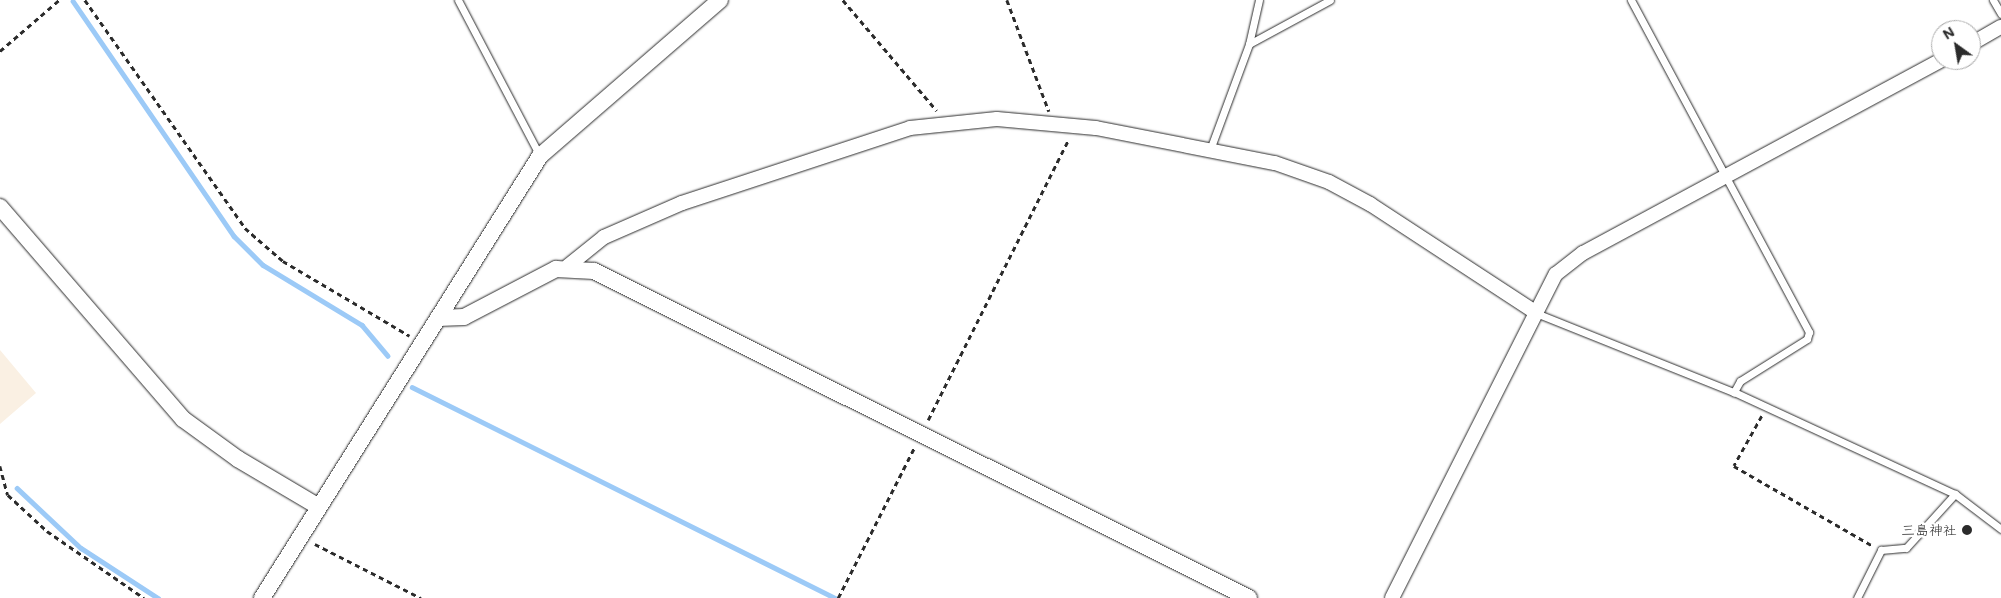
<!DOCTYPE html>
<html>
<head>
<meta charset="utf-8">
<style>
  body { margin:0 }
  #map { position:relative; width:2001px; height:598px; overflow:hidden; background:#fff; font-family:Mali,"Klee One",sans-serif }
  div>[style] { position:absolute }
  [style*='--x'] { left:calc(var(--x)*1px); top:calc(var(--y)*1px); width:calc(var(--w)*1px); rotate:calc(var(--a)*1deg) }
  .built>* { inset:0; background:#faf0e3 }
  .stream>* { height:4.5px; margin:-2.25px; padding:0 2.25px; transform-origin:2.25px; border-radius:2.25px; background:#9ccaf7 }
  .path>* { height:2.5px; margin-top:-1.25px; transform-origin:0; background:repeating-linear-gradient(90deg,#2b2b2b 0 5px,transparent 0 9px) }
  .roads { filter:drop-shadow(0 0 1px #2b2b2b) drop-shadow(0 0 1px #2b2b2b) }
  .service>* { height:7px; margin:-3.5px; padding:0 3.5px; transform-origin:3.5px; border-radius:3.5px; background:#fff }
  .minor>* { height:14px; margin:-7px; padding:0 7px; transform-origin:7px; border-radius:7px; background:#fff }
  .tertiary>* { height:16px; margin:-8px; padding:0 8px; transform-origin:8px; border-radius:8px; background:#fff }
  .dots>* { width:14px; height:14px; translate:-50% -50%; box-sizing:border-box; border:2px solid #fff; border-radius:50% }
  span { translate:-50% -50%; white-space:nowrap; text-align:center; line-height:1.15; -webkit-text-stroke:5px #fff; paint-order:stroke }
  .poi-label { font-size:14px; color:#2b2b2b }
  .right { translate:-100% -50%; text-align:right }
  .north { position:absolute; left:1931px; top:20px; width:50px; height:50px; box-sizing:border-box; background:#fff; border:1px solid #aaa; border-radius:50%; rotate:328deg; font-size:14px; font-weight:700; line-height:20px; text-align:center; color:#2b2b2b }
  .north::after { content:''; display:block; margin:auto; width:18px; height:22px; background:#2b2b2b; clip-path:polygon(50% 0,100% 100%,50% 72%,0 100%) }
</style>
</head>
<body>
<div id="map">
  <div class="built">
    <i style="clip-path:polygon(0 350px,36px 393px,0 424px)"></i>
  </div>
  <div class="stream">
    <i style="--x:73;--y:1;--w:285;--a:55.6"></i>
    <i style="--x:234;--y:236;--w:41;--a:45"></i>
    <i style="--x:263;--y:265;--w:116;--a:31.2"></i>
    <i style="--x:362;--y:325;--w:40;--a:50"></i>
    <i style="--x:412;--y:387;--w:474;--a:26.5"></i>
    <i style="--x:17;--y:488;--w:88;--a:43.2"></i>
    <i style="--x:81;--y:548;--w:92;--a:33"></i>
  </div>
  <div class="path">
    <i style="--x:85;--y:0;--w:279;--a:54.9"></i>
    <i style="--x:245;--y:228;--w:50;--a:41"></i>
    <i style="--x:283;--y:261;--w:147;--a:30.6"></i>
    <i style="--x:843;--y:0;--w:145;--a:49.7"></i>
    <i style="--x:1007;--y:0;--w:119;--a:69.3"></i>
    <i style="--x:0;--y:51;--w:78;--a:-40.8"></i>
    <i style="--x:1762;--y:416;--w:57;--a:119.2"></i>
    <i style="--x:1734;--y:466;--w:160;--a:29.9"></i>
    <i style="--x:928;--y:420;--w:314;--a:-63.4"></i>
    <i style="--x:0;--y:466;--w:30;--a:75"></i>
    <i style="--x:8;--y:495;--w:53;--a:42.7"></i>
    <i style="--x:47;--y:531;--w:118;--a:34.6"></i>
    <i style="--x:315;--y:544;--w:119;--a:27"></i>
    <i style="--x:838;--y:598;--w:168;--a:-63.1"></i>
  </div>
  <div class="roads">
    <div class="service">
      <i style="--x:458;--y:0;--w:176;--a:62.3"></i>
      <i style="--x:1631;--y:0;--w:377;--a:61.8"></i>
      <i style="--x:1809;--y:332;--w:7;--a:106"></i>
      <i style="--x:1807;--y:339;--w:79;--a:147.9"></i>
      <i style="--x:1740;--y:381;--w:13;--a:119"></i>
      <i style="--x:1993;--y:0;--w:16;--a:60"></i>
      <i style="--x:1249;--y:44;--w:92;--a:-28.5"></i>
      <i style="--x:1211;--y:147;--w:110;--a:-69.7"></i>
      <i style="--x:1249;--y:44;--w:45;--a:-77.2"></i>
      <i style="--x:1536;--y:313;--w:213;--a:21.8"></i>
      <i style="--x:1734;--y:392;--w:243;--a:24.8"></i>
      <i style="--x:1955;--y:494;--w:58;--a:37.3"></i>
      <i style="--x:1857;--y:598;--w:54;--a:-63.4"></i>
      <i style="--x:1881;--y:550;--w:25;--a:-5"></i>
      <i style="--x:1906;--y:548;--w:73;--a:-47.8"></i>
    </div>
    <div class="minor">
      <i style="--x:1971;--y:44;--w:34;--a:-30"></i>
      <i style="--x:568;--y:266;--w:46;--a:-38.9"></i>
      <i style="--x:604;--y:237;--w:85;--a:-23.6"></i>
      <i style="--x:682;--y:203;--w:240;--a:-18.2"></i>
      <i style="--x:910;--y:128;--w:87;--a:-5.9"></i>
      <i style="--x:997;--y:119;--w:99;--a:5.2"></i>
      <i style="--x:1096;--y:128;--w:182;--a:11.1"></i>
      <i style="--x:1275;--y:163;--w:57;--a:19.4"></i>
      <i style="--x:1329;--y:182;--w:47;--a:28.2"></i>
      <i style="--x:1370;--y:204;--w:197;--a:33.2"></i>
      <i style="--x:1392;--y:598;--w:363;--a:-63.2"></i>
      <i style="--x:1556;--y:274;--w:34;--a:-38"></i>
      <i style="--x:1583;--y:253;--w:407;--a:-28.3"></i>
    </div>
    <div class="tertiary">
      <i style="--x:0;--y:207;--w:280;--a:49.2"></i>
      <i style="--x:183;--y:419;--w:68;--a:36"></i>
      <i style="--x:238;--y:459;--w:94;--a:30.7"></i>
      <i style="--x:438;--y:318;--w:26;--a:-2"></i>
      <i style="--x:464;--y:317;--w:104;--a:-27.6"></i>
      <i style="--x:556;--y:269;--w:38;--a:3"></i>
      <i style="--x:594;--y:271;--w:732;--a:26.53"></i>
      <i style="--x:262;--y:598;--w:522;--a:-57.83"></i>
      <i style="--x:540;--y:156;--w:238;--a:-40.9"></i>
    </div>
  </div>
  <div class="dots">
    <i style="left:1967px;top:530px;background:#2b2b2b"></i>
  </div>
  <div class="poi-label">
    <span class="right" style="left:1957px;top:530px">三島神社</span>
  </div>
  <div class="north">N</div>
</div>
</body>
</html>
